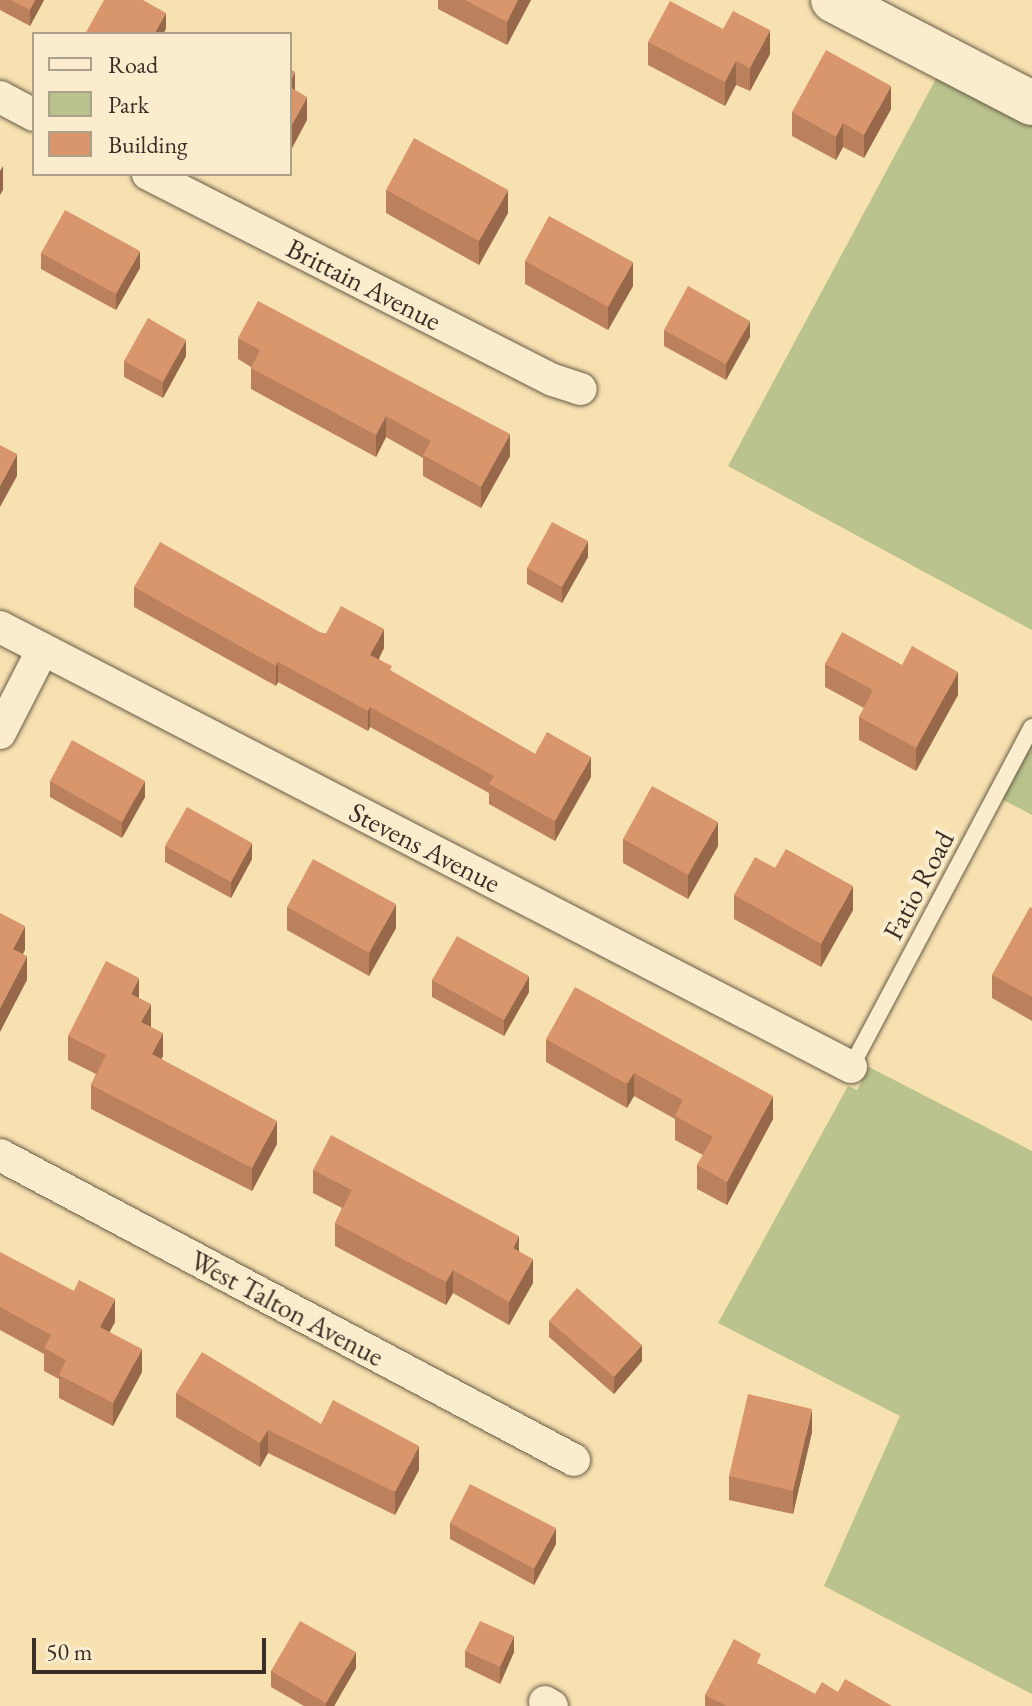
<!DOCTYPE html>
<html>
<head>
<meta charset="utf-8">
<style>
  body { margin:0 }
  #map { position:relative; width:1032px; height:1706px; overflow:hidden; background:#f7e1b0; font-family:"EB Garamond",serif }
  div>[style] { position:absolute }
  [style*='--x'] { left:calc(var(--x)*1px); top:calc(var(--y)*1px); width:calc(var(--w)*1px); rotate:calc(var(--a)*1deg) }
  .green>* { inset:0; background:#bac38d }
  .roads { filter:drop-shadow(0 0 2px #695c48) drop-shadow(0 0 2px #695c48) }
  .lane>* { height:16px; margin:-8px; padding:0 8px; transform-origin:8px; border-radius:8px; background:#faeccc }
  .street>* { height:32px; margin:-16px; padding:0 16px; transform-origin:16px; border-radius:16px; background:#faeccc }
  .secondary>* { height:44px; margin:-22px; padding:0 22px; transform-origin:22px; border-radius:22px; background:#faeccc }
  .wall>* { inset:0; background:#bb805c }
  .shaded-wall>* { inset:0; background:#98684b }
  .building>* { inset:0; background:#d9956b }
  span { translate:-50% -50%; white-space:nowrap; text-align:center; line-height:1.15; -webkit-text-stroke:8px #faeccc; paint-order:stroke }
  .street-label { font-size:28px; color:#3a2f26 }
  .legend { position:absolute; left:32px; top:32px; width:260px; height:144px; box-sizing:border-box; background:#faeccc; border:2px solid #ada08a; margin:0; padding:10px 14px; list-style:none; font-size:24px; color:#3a2f26 }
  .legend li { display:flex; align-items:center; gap:16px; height:40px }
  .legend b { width:40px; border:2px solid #ada08a }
  .scale { position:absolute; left:32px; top:1638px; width:234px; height:36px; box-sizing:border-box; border:4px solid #3a2f26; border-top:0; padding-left:10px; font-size:24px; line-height:28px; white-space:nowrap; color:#3a2f26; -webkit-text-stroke:6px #faeccc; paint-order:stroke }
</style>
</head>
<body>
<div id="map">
  <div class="green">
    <i style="clip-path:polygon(938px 75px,1032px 123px,1032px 630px,728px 466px)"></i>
    <i style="clip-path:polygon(1032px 725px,1032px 815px,992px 794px)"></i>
    <i style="clip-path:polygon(869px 1067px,1032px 1151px,1032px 1694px,824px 1586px,900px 1416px,718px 1323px,848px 1086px,857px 1090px)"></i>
  </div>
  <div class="roads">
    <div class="lane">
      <i style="--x:851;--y:1067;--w:385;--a:-62"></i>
    </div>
    <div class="street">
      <i style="--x:0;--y:97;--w:38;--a:28"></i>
      <i style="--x:148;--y:174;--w:454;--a:27"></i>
      <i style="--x:553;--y:380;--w:29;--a:18"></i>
      <i style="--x:0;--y:627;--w:958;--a:27.34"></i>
      <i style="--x:0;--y:733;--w:94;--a:-62.9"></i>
      <i style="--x:0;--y:1155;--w:650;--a:27.98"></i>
      <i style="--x:545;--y:1702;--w:8;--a:30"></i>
    </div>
    <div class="secondary">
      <i style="--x:833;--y:0;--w:224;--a:27.4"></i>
    </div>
  </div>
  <div class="wall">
    <i style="clip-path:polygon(0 0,44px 0,30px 26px,0 10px)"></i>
    <i style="clip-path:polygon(438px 0,531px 0,507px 45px,438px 9px)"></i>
    <i style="clip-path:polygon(648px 42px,770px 54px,750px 91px,736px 85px,725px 106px,648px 65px)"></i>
    <i style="clip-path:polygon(891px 109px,864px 158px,843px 147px,836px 160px,792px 136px,792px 112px)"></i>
    <i style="clip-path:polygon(386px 190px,508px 213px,479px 265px,386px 213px)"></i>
    <i style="clip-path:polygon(41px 253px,140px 268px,116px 310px,41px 269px)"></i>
    <i style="clip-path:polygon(525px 261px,633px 286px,608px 330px,525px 284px)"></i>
    <i style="clip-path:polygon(664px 330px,750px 337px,726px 380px,664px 346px)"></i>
    <i style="clip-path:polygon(238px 338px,510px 456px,481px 508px,423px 476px,423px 458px,386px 437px,376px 457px,251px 389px,251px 367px,238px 359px)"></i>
    <i style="clip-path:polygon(186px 356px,163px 398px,124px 377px,124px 361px)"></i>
    <i style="clip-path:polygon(588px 557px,562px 603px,527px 584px,527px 568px)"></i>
    <i style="clip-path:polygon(134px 587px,384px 648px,379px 659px,392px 672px,535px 754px,591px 777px,555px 841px,489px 804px,489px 793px,370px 727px,368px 731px,278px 682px,276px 686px,134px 607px)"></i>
    <i style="clip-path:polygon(825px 664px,958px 695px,916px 771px,859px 740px,859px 717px,864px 708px,825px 687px)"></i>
    <i style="clip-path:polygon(50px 781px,145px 797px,122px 838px,50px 797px)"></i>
    <i style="clip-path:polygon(623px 839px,718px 846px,688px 899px,623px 863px)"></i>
    <i style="clip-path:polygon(165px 846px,252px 859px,231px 898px,165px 862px)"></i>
    <i style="clip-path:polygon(734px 895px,853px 910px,821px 967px,734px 919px)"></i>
    <i style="clip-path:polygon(287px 907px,396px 928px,369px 976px,287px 930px)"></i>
    <i style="clip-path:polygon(1032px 908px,1032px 1021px,992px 998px,992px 975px)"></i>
    <i style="clip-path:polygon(432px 980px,529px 992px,504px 1036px,432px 997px)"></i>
    <i style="clip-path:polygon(139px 998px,163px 1056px,161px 1059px,277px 1144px,252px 1191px,91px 1109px,91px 1085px,96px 1074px,68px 1060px,68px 1036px)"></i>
    <i style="clip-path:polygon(546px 1039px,773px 1119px,727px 1205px,697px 1189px,697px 1165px,703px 1155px,675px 1140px,675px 1119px,634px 1096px,627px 1108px,546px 1062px)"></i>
    <i style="clip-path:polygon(313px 1170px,519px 1251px,533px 1283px,509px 1325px,453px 1293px,446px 1305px,335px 1246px,335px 1223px,342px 1208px,313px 1193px)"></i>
    <i style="clip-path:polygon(0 1252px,115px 1322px,109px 1332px,142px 1372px,113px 1426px,59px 1398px,59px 1379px,44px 1371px,44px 1354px,0 1330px)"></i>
    <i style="clip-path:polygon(549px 1321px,642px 1361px,614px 1394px,549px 1337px)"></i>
    <i style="clip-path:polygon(176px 1393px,321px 1424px,419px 1470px,395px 1515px,268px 1453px,260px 1467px,176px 1417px)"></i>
    <i style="clip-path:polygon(812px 1432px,793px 1514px,729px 1500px,729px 1476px)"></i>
    <i style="clip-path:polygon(450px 1523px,556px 1544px,534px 1585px,450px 1539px)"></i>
    <i style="clip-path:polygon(465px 1651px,514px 1652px,500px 1684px,465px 1667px)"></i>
    <i style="clip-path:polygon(761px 1665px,815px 1694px,838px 1692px,892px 1706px,705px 1706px,705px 1695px)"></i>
    <i style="clip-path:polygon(356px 1668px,334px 1706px,304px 1706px,271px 1687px,271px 1671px)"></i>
  </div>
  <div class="shaded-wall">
    <i style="clip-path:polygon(35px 0,44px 0,30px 26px,30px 10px)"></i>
    <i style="clip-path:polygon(518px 0,531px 0,507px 45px,507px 22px)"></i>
    <i style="clip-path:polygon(166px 13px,166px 29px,163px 34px,154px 34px)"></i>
    <i style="clip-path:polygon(770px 30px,770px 54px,750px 91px,750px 68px)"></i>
    <i style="clip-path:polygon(736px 61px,736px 85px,725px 106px,725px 82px)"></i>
    <i style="clip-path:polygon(295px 72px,295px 96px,290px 105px,290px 82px)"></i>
    <i style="clip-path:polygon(891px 86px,891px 109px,864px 158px,864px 135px)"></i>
    <i style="clip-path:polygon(307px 97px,307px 120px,290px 152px,290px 128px)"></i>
    <i style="clip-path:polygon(843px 123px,843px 147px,836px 160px,836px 137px)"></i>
    <i style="clip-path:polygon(3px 166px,3px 190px,0 195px,0 171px)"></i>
    <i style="clip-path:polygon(508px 190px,508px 213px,479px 265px,479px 241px)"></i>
    <i style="clip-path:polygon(140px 251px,140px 268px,116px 310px,116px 294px)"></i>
    <i style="clip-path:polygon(633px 262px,633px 286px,608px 330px,608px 307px)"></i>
    <i style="clip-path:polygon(750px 321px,750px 337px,726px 380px,726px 364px)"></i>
    <i style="clip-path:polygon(186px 340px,186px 356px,163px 398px,163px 382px)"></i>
    <i style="clip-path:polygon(386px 416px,386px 437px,376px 457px,376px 435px)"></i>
    <i style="clip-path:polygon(510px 434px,510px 456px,481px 508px,481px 487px)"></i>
    <i style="clip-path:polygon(17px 454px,17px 476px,0 507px,0 486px)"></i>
    <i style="clip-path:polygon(588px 541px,588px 557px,562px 603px,562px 587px)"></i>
    <i style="clip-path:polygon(384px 629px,384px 648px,370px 675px,370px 655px)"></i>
    <i style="clip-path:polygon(278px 662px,278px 682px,276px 686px,276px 666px)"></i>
    <i style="clip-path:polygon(958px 672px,958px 695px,916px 771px,916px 748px)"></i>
    <i style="clip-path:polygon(370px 707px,370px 727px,368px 731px,368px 711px)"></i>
    <i style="clip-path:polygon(591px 757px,591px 777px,555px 841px,555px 821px)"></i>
    <i style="clip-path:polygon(145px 781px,145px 797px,122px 838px,122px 822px)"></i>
    <i style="clip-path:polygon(718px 822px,718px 846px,688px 899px,688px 875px)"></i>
    <i style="clip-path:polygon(252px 843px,252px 859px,231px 898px,231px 882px)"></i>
    <i style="clip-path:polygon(853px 886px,853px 910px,821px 967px,821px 944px)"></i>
    <i style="clip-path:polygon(396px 904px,396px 928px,369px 976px,369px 953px)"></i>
    <i style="clip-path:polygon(25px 926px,25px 950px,13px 973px,13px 949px)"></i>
    <i style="clip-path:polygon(27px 956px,27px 980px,0 1032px,0 1008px)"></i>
    <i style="clip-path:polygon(529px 976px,529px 992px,504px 1036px,504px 1020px)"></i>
    <i style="clip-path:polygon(139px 978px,139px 1001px,131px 994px)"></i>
    <i style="clip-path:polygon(151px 1004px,151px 1027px,141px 1022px)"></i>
    <i style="clip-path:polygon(163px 1033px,163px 1056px,152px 1078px,152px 1054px)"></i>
    <i style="clip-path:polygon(634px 1073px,634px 1096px,627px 1108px,627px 1084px)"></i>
    <i style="clip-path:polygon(773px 1096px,773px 1119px,727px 1205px,727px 1182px)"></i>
    <i style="clip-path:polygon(277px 1121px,277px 1144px,252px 1191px,252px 1168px)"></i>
    <i style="clip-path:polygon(519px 1236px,519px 1259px,513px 1248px)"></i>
    <i style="clip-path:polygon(533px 1259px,533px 1283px,509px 1325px,509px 1302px)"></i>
    <i style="clip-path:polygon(453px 1270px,453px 1293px,446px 1305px,446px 1282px)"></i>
    <i style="clip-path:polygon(115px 1299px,115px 1322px,100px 1350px,100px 1327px)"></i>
    <i style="clip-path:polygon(642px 1345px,642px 1361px,614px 1394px,614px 1377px)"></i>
    <i style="clip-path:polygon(142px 1349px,142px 1372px,113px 1426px,113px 1403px)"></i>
    <i style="clip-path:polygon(812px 1409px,812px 1432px,793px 1514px,793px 1491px)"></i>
    <i style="clip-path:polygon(268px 1430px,268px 1453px,260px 1467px,260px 1443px)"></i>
    <i style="clip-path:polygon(419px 1446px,419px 1470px,395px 1515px,395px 1492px)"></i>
    <i style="clip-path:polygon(556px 1528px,556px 1544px,534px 1585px,534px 1569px)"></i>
    <i style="clip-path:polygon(514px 1636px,514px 1652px,500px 1684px,500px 1667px)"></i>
    <i style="clip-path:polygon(356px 1652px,356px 1668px,334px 1706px,326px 1706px,326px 1703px)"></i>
  </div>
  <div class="building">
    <i style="clip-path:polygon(11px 0,35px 0,30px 10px)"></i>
    <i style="clip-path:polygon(104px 0,143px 0,166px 13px,154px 34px,85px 34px)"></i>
    <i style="clip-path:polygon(465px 0,518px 0,507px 22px)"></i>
    <i style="clip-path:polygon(670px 1px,723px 29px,733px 11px,770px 30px,750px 68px,736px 61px,725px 82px,648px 42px)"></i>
    <i style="clip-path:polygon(826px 50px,891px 86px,864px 135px,843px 123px,836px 137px,792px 112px)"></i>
    <i style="clip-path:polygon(290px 69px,295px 72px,290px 82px)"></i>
    <i style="clip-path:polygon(290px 87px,307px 97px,290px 128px)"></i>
    <i style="clip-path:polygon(414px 138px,508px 190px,479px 241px,386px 190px)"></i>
    <i style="clip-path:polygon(65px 210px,140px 251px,116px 294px,41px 253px)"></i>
    <i style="clip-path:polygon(549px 216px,633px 262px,608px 307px,525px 261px)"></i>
    <i style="clip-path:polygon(688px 286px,750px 321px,726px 364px,664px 330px)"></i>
    <i style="clip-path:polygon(258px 301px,510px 434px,481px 487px,423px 455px,431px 441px,386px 416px,376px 435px,251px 368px,260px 350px,238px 338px)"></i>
    <i style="clip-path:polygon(148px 318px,186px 340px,163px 382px,124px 361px)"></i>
    <i style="clip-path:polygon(0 445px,17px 454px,0 486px)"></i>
    <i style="clip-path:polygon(552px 522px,588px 541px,562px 587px,527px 568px)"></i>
    <i style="clip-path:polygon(160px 542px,325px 635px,341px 606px,384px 629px,370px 655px,392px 666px,390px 670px,535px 754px,547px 732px,591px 757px,555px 821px,489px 784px,494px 776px,370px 707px,368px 711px,278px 662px,276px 666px,134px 587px)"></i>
    <i style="clip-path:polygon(842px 632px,902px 665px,912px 646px,958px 672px,916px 748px,859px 717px,873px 690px,825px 664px)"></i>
    <i style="clip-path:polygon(72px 740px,145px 781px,122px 822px,50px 781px)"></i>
    <i style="clip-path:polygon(652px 786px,718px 822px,688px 875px,623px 839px)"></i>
    <i style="clip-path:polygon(187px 807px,252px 843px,231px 882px,165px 846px)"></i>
    <i style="clip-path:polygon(786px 849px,853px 886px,821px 944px,734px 895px,755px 857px,775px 868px)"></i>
    <i style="clip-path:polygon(313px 859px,396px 904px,369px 953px,287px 907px)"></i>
    <i style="clip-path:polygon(1030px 907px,1032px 908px,1032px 997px,992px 975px)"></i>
    <i style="clip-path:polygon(0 913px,25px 926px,13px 949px,27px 956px,0 1008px)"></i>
    <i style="clip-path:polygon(457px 936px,529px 976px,504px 1020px,432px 980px)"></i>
    <i style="clip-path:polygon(106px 961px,139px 978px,131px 994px,151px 1004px,141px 1022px,163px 1033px,152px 1054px,277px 1121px,252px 1168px,91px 1085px,106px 1055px,68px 1036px)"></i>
    <i style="clip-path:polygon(575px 987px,773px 1096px,727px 1182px,697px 1165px,713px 1137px,675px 1116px,683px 1100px,634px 1073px,627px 1084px,546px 1039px)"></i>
    <i style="clip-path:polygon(331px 1135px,519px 1236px,513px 1248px,533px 1259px,509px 1302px,453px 1270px,446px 1282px,335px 1223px,352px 1190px,313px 1170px)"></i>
    <i style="clip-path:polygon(0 1252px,74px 1291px,79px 1280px,115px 1299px,100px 1327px,142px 1349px,113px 1403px,59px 1375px,66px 1360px,44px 1348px,51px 1335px,0 1307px)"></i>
    <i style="clip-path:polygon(577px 1288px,642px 1345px,614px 1377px,549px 1321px)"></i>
    <i style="clip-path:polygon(202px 1352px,321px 1424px,333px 1400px,419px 1446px,395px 1492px,268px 1430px,260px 1443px,176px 1393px)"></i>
    <i style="clip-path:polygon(748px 1394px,812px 1409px,793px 1491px,729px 1476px)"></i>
    <i style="clip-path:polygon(470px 1484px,556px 1528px,534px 1569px,450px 1523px)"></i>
    <i style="clip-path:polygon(300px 1621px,356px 1652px,326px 1703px,271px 1671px)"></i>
    <i style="clip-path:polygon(480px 1621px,514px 1636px,500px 1667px,465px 1651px)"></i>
    <i style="clip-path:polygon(734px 1639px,761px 1654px,757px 1663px,815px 1694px,822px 1682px,838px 1692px,845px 1679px,892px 1706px,727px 1706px,705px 1695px)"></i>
  </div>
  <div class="street-label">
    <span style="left:364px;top:284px;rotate:27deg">Brittain Avenue</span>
    <span style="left:425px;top:847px;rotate:27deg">Stevens Avenue</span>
    <span style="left:918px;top:885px;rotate:-62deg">Fatio Road</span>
    <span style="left:287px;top:1308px;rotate:28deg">West Talton Avenue</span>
  </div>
  <ul class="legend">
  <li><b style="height:10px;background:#faeccc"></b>Road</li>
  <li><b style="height:22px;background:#bac38d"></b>Park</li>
  <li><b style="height:22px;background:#d9956b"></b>Building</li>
  </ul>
  <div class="scale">50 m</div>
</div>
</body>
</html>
